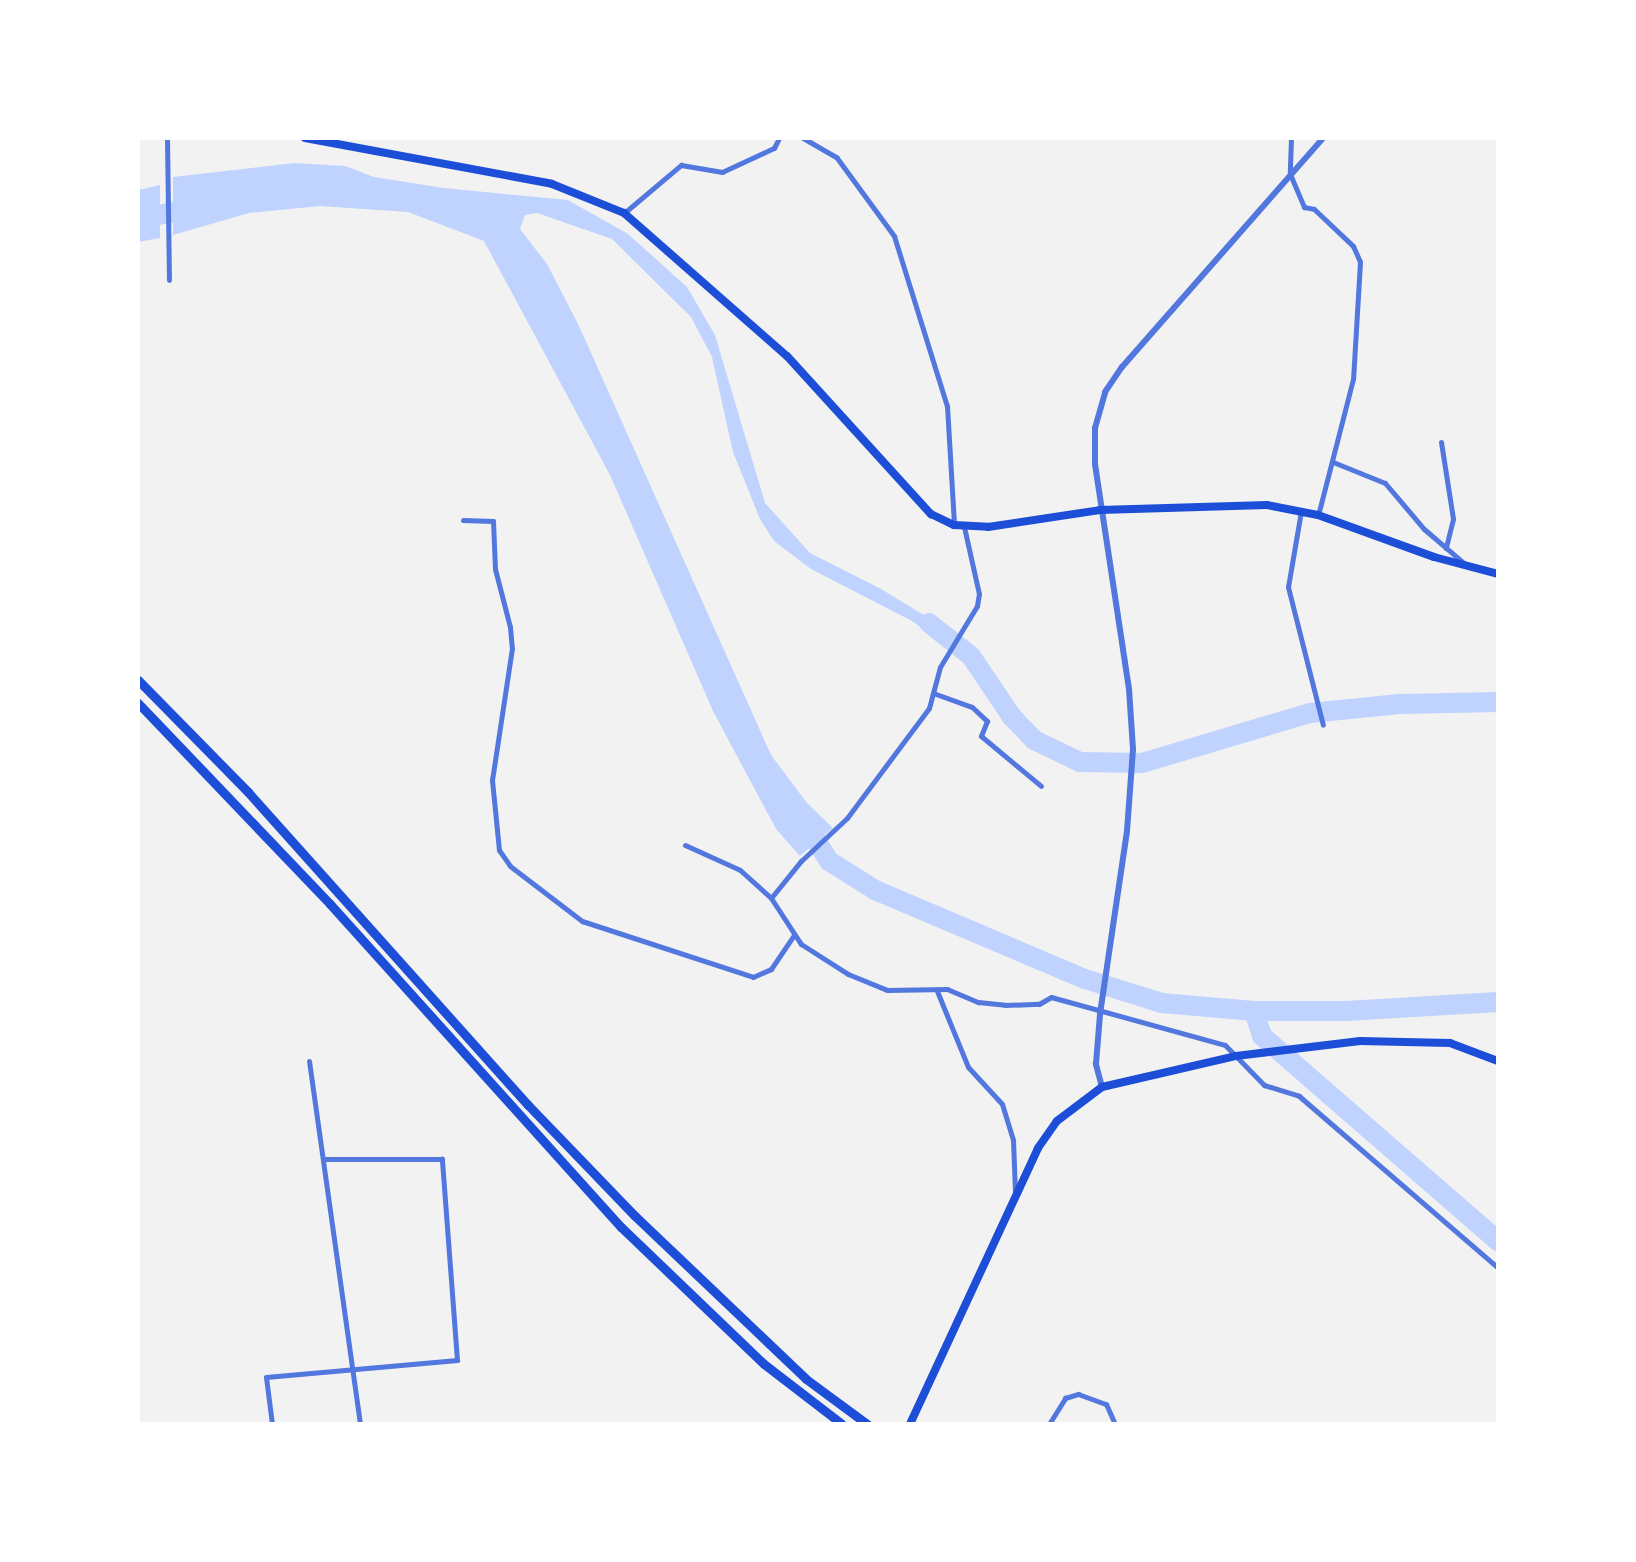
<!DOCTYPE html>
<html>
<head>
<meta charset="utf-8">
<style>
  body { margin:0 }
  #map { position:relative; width:1636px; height:1562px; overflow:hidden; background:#f2f2f2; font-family:Karla,sans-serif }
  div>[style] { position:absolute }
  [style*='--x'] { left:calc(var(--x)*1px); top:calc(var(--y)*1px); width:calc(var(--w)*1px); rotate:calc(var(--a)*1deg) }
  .water>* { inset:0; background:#bfd3fe }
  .river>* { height:20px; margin:-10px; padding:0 10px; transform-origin:10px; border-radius:10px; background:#bfd3fe }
  .minor>* { height:5px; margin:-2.5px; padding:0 2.5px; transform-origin:2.5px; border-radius:2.5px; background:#5277de }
  .tertiary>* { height:6px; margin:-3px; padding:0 3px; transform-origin:3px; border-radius:3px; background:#5277de }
  .secondary>* { height:8px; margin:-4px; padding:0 4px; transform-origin:4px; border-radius:4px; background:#1d4ed8 }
  .primary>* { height:8px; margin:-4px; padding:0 4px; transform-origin:4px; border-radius:4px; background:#1d4ed8 }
  .motorway>* { height:9px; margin:-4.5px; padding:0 4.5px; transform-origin:4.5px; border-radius:4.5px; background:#1d4ed8 }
  span { translate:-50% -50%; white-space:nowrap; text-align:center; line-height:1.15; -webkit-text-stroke:8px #fff; paint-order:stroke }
  .frame { position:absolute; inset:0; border:140px solid #fff; pointer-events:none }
</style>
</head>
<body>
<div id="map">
  <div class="water">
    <i style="clip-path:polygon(294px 163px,345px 166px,374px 177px,444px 188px,568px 200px,628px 234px,687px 287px,715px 335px,765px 503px,810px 553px,881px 589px,955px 634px,947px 646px,912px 621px,811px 569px,774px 541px,760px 519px,733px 452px,712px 357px,691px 317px,612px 239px,537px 213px,525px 215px,520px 229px,547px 264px,579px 326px,771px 755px,807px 803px,833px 828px,800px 856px,776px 829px,713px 711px,610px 475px,484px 241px,408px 212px,320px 206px,249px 213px,173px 235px,173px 177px)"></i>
    <i style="clip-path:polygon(160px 185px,160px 238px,138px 242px,138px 190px)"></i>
  </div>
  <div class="river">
    <i style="--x:138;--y:219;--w:62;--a:-11.1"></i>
    <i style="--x:929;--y:623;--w:53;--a:38.2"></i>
    <i style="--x:971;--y:656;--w:73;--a:56.1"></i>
    <i style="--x:1012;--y:717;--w:32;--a:46"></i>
    <i style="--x:1034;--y:740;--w:51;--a:25.6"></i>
    <i style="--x:1080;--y:762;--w:62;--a:0.9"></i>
    <i style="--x:1142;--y:763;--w:175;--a:-16.6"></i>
    <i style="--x:1310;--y:713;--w:90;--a:-5.7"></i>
    <i style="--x:1400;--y:704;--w:98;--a:-1.2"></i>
    <i style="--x:806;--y:825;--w:43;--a:57.4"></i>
    <i style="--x:829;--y:861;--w:54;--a:32.2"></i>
    <i style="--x:875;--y:890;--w:228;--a:23"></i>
    <i style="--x:1085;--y:979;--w:81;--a:17.3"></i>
    <i style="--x:1162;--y:1003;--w:92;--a:5"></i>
    <i style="--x:1254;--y:1011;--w:92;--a:0"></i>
    <i style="--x:1346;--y:1011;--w:152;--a:-3.4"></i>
    <i style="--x:1254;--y:1011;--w:26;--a:72"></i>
    <i style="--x:1262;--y:1036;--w:313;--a:41"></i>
  </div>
  <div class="minor">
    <i style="--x:167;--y:138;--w:142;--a:89.2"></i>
    <i style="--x:803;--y:138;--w:39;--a:30"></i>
    <i style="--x:837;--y:158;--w:97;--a:53.8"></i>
    <i style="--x:894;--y:236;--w:178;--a:72.7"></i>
    <i style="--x:947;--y:406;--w:117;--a:86.6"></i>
    <i style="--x:1291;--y:138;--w:36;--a:92"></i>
    <i style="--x:1290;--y:174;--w:36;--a:67"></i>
    <i style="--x:1304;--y:207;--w:10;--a:11"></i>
    <i style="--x:1314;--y:209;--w:54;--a:43.5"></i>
    <i style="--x:1353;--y:246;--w:17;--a:66"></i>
    <i style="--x:1360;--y:262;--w:117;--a:93.4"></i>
    <i style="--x:1353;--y:379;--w:140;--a:104.4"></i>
    <i style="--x:624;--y:213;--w:75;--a:-40.1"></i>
    <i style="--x:681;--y:165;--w:42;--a:9.7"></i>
    <i style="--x:722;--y:172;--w:57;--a:-24.8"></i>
    <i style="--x:774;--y:148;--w:11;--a:-63"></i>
    <i style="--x:1441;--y:442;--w:78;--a:81.1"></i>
    <i style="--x:1453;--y:519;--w:30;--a:104"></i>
    <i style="--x:1333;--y:462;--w:56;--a:22"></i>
    <i style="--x:1385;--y:483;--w:60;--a:49.7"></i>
    <i style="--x:1424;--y:529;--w:54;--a:40.5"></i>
    <i style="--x:1301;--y:511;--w:77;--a:99.7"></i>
    <i style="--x:1288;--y:587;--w:142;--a:75.8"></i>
    <i style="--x:463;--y:520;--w:30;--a:2"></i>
    <i style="--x:493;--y:521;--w:48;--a:87.6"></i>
    <i style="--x:495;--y:569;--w:60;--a:75.5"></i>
    <i style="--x:510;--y:627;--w:21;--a:85"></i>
    <i style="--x:512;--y:648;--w:134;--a:98.6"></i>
    <i style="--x:492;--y:780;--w:70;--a:84.3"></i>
    <i style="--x:499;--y:850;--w:19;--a:55"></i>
    <i style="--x:510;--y:866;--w:91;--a:37.4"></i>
    <i style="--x:582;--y:921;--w:180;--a:18.1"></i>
    <i style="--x:753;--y:977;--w:20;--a:-24"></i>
    <i style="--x:771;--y:969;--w:40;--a:-56"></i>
    <i style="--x:933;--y:693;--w:41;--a:19.7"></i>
    <i style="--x:972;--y:707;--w:21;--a:43"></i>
    <i style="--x:987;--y:721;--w:16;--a:112"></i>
    <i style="--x:981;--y:736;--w:78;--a:39.8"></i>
    <i style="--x:685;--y:845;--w:60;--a:24.4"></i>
    <i style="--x:740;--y:870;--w:42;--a:42.1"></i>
    <i style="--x:771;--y:898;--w:55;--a:56.9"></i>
    <i style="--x:801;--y:944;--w:56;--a:32.6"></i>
    <i style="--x:848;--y:974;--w:42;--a:22.3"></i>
    <i style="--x:887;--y:990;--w:60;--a:-1"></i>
    <i style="--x:947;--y:989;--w:34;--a:23"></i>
    <i style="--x:978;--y:1002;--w:27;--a:6"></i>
    <i style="--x:1005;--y:1005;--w:34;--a:-2"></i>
    <i style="--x:1039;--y:1004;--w:14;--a:-30"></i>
    <i style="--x:1051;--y:997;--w:180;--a:15.4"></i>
    <i style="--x:1225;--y:1045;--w:56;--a:45.7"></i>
    <i style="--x:1264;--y:1085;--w:37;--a:17"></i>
    <i style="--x:1299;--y:1096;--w:263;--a:40.8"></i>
    <i style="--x:771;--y:898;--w:48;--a:-51"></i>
    <i style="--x:801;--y:861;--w:63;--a:-43.1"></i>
    <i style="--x:847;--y:818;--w:137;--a:-53.3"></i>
    <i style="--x:929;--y:708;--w:42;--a:-75"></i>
    <i style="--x:940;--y:667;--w:71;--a:-58.8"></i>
    <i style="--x:977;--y:606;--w:12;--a:-81"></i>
    <i style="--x:979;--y:594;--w:69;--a:-102.6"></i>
    <i style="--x:937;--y:991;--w:82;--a:67.8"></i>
    <i style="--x:968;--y:1067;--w:50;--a:47.4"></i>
    <i style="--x:1002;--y:1104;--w:38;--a:73"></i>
    <i style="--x:1013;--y:1140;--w:51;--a:87.8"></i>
    <i style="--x:309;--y:1061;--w:367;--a:82"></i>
    <i style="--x:272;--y:1424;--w:47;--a:-97.3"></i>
    <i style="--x:266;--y:1377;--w:192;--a:-5.1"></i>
    <i style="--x:457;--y:1360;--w:202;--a:-94.3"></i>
    <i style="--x:442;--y:1159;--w:118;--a:180"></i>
    <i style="--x:1049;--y:1424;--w:31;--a:-58"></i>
    <i style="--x:1065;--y:1398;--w:14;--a:-17"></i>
    <i style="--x:1078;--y:1394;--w:30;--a:20"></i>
    <i style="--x:1106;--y:1404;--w:22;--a:66"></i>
  </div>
  <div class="tertiary">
    <i style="--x:1102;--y:1087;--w:24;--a:-105"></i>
    <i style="--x:1096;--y:1064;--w:50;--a:-85.4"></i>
    <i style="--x:1100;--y:1014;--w:185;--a:-81.6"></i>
    <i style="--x:1127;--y:831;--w:82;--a:-85.8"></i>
    <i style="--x:1133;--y:749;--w:60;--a:-93.8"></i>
    <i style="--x:1129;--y:689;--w:228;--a:-98.6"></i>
    <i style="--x:1095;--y:464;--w:36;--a:-90"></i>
    <i style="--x:1095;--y:428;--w:37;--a:-74"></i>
    <i style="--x:1105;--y:392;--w:30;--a:-56"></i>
    <i style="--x:1122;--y:367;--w:305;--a:-48.7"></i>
  </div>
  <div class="secondary">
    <i style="--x:305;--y:138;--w:251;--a:10.5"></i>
    <i style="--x:552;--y:184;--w:78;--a:21.9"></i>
    <i style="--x:624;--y:213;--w:217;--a:41.3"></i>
    <i style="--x:787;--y:356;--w:214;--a:47.7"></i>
    <i style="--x:931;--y:514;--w:25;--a:26"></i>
    <i style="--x:954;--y:525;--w:34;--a:3"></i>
    <i style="--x:988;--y:527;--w:113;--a:-8.6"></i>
    <i style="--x:1100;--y:510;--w:167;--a:-1.7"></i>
    <i style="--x:1267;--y:505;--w:52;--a:11.1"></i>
    <i style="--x:1318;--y:515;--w:123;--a:19.9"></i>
    <i style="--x:1434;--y:557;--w:66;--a:14.9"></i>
  </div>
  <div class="primary">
    <i style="--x:910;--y:1424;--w:304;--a:-65.1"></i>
    <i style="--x:1038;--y:1148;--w:33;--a:-55"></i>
    <i style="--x:1057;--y:1121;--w:56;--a:-37.1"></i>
    <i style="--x:1102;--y:1087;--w:138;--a:-13"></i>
    <i style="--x:1236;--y:1056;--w:125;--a:-6.9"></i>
    <i style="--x:1360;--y:1041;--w:90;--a:1.3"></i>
    <i style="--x:1450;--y:1043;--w:51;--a:20.6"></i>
  </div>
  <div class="motorway">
    <i style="--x:138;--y:680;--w:157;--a:45.5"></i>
    <i style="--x:248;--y:792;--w:420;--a:48.2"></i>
    <i style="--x:528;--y:1105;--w:154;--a:46.1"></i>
    <i style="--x:635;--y:1216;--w:236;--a:43.6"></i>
    <i style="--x:806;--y:1379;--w:76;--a:36.4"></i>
    <i style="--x:138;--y:703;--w:278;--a:46.3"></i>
    <i style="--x:330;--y:904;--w:435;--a:48"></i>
    <i style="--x:621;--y:1227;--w:198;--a:43.8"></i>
    <i style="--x:764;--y:1364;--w:98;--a:37.6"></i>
  </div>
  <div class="frame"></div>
</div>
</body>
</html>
